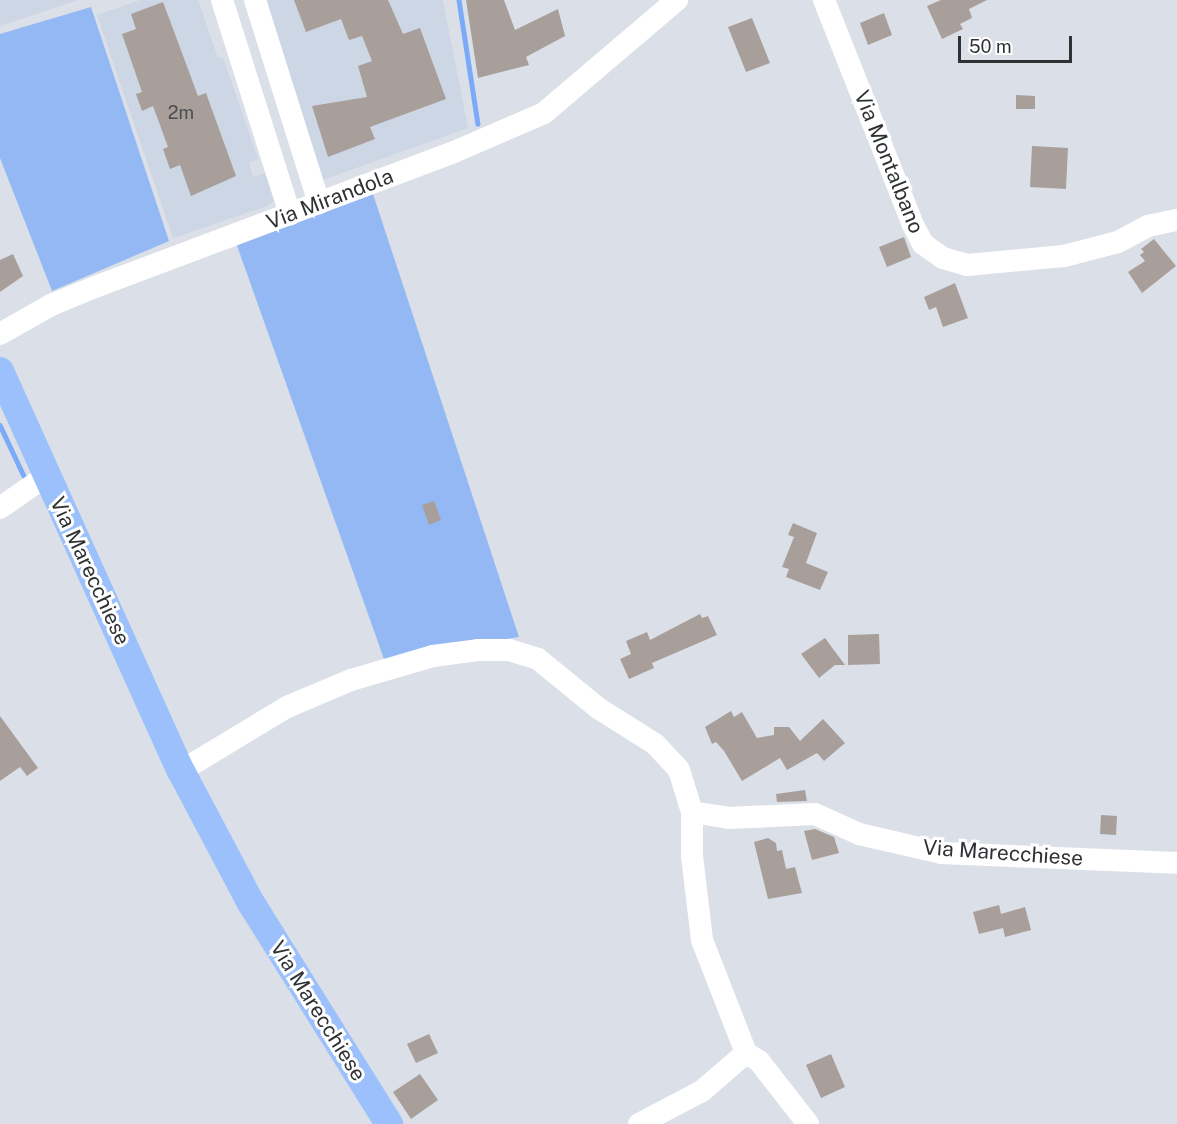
<!DOCTYPE html>
<html>
<head>
<meta charset="utf-8">
<style>
  body { margin:0 }
  #map { position:relative; width:1177px; height:1124px; overflow:hidden; background:#dbe0e8; font-family:"Public Sans",sans-serif }
  div>[style] { position:absolute }
  [style*='--x'] { left:calc(var(--x)*1px); top:calc(var(--y)*1px); width:calc(var(--w)*1px); rotate:calc(var(--a)*1deg) }
  .built>* { inset:0; background:#cdd6e4 }
  .green>* { inset:0; background:#93b8f3 }
  .stream>* { height:4.5px; margin:-2.25px; padding:0 2.25px; transform-origin:2.25px; border-radius:2.25px; background:#7babf8 }
  .building>* { inset:0; background:#a89f9b }
  .minor>* { height:22px; margin:-11px; padding:0 11px; transform-origin:11px; border-radius:11px; background:#fff }
  .major>* { height:28px; margin:-14px; padding:0 14px; transform-origin:14px; border-radius:14px; background:#9bc0fb }
  span { translate:-50% -50%; white-space:nowrap; text-align:center; line-height:1.15; -webkit-text-stroke:6px #fff; paint-order:stroke }
  .number-label { font-size:18px; color:#4d4c4e }
  .number-label span { -webkit-text-stroke-width:0 }
  .street-label { font-size:21px; color:#2f3134 }
  .scale { position:absolute; left:958px; top:36px; width:114px; height:27px; box-sizing:border-box; border:3px solid #2f3134; border-top:0; padding-left:8px; font-size:18px; line-height:21px; white-space:nowrap; color:#2f3134; -webkit-text-stroke:4px #fff; paint-order:stroke }
</style>
</head>
<body>
<div id="map">
  <div class="built">
    <i style="clip-path:polygon(0 0,78px 0,0 26px)"></i>
    <i style="clip-path:polygon(140px 0,198px 0,218px 58px,223px 57px,258px 159px,249px 162px,253px 177px,270px 172px,275px 200px,267px 206px,173px 238px,97px 15px)"></i>
    <i style="clip-path:polygon(266px 0,443px 0,468px 128px,323px 180px)"></i>
  </div>
  <div class="green">
    <i style="clip-path:polygon(91px 7px,169px 241px,52px 291px,0 158px,0 34px)"></i>
    <i style="clip-path:polygon(372px 191px,519px 637px,384px 659px,235px 240px)"></i>
  </div>
  <div class="stream">
    <i style="--x:459;--y:0;--w:125;--a:81.3"></i>
    <i style="--x:0;--y:425;--w:56;--a:64.8"></i>
  </div>
  <div class="building">
    <i style="clip-path:polygon(294px 0,388px 0,403px 34px,420px 28px,446px 99px,370px 127px,375px 139px,328px 157px,312px 106px,367px 97px,358px 66px,372px 61px,362px 36px,349px 40px,341px 19px,306px 32px)"></i>
    <i style="clip-path:polygon(466px 0,504px 0,515px 30px,558px 9px,565px 36px,526px 57px,529px 65px,478px 78px)"></i>
    <i style="clip-path:polygon(941px 0,987px 0,969px 9px,972px 18px,960px 24px,963px 29px,942px 39px,927px 6px)"></i>
    <i style="clip-path:polygon(163px 2px,198px 96px,206px 93px,236px 176px,191px 196px,180px 165px,170px 169px,163px 149px,168px 147px,153px 106px,142px 111px,136px 94px,142px 92px,122px 34px,136px 29px,131px 14px)"></i>
    <i style="clip-path:polygon(884px 13px,892px 35px,868px 45px,860px 23px)"></i>
    <i style="clip-path:polygon(752px 18px,770px 63px,746px 72px,728px 27px)"></i>
    <i style="clip-path:polygon(1016px 95px,1035px 96px,1035px 109px,1016px 109px)"></i>
    <i style="clip-path:polygon(1032px 146px,1068px 148px,1066px 189px,1030px 187px)"></i>
    <i style="clip-path:polygon(904px 237px,911px 257px,887px 267px,879px 247px)"></i>
    <i style="clip-path:polygon(1154px 239px,1176px 266px,1142px 293px,1128px 272px,1145px 261px,1140px 255px,1144px 252px,1141px 249px)"></i>
    <i style="clip-path:polygon(13px 254px,23px 276px,0 292px,0 260px)"></i>
    <i style="clip-path:polygon(955px 283px,968px 318px,943px 327px,936px 307px,929px 310px,924px 297px)"></i>
    <i style="clip-path:polygon(434px 501px,441px 520px,429px 525px,422px 505px)"></i>
    <i style="clip-path:polygon(793px 523px,817px 533px,806px 563px,828px 572px,820px 590px,786px 577px,789px 569px,782px 567px,794px 537px,788px 535px)"></i>
    <i style="clip-path:polygon(700px 614px,702px 618px,708px 616px,717px 635px,659px 660px,652px 663px,654px 668px,629px 679px,620px 659px,631px 654px,626px 641px,647px 632px,650px 640px)"></i>
    <i style="clip-path:polygon(879px 634px,880px 664px,848px 665px,848px 635px)"></i>
    <i style="clip-path:polygon(825px 638px,845px 665px,835px 665px,819px 678px,801px 654px)"></i>
    <i style="clip-path:polygon(731px 711px,734px 717px,742px 712px,757px 738px,774px 735px,774px 727px,789px 727px,800px 741px,823px 719px,845px 743px,824px 761px,817px 753px,787px 770px,780px 758px,742px 781px,724px 751px,716px 742px,712px 744px,705px 727px)"></i>
    <i style="clip-path:polygon(0 716px,38px 768px,27px 776px,20px 767px,0 781px)"></i>
    <i style="clip-path:polygon(805px 790px,807px 801px,777px 802px,776px 794px)"></i>
    <i style="clip-path:polygon(1101px 815px,1117px 816px,1116px 835px,1100px 834px)"></i>
    <i style="clip-path:polygon(815px 829px,834px 837px,839px 853px,812px 860px,804px 831px)"></i>
    <i style="clip-path:polygon(768px 838px,776px 843px,777px 851px,782px 850px,786px 869px,795px 867px,802px 893px,768px 899px,754px 842px)"></i>
    <i style="clip-path:polygon(999px 905px,1001px 914px,1025px 907px,1031px 930px,1005px 937px,1003px 928px,979px 934px,973px 912px)"></i>
    <i style="clip-path:polygon(429px 1034px,438px 1053px,416px 1063px,407px 1044px)"></i>
    <i style="clip-path:polygon(831px 1054px,845px 1087px,821px 1098px,806px 1065px)"></i>
    <i style="clip-path:polygon(420px 1074px,438px 1100px,411px 1119px,393px 1092px)"></i>
  </div>
  <div class="minor">
    <i style="--x:222;--y:0;--w:225;--a:72.4"></i>
    <i style="--x:255;--y:0;--w:213;--a:72.5"></i>
    <i style="--x:824;--y:0;--w:242;--a:68.4"></i>
    <i style="--x:913;--y:225;--w:21;--a:62"></i>
    <i style="--x:923;--y:244;--w:24;--a:35"></i>
    <i style="--x:943;--y:258;--w:25;--a:16"></i>
    <i style="--x:967;--y:265;--w:97;--a:-5.3"></i>
    <i style="--x:1064;--y:256;--w:56;--a:-14.5"></i>
    <i style="--x:1118;--y:242;--w:34;--a:-28"></i>
    <i style="--x:1148;--y:226;--w:30;--a:-12"></i>
    <i style="--x:0;--y:334;--w:59;--a:-29.6"></i>
    <i style="--x:51;--y:305;--w:48;--a:-22.2"></i>
    <i style="--x:95;--y:287;--w:384;--a:-20.6"></i>
    <i style="--x:454;--y:152;--w:98;--a:-23.4"></i>
    <i style="--x:544;--y:113;--w:175;--a:-40.4"></i>
    <i style="--x:0;--y:508;--w:56;--a:-34.8"></i>
    <i style="--x:181;--y:771;--w:124;--a:-31.1"></i>
    <i style="--x:287;--y:707;--w:69;--a:-22.9"></i>
    <i style="--x:351;--y:680;--w:85;--a:-16.3"></i>
    <i style="--x:433;--y:656;--w:45;--a:-7.6"></i>
    <i style="--x:478;--y:650;--w:31;--a:0"></i>
    <i style="--x:509;--y:650;--w:30;--a:17"></i>
    <i style="--x:538;--y:659;--w:77;--a:39.2"></i>
    <i style="--x:598;--y:708;--w:67;--a:32.3"></i>
    <i style="--x:655;--y:744;--w:35;--a:47"></i>
    <i style="--x:679;--y:770;--w:44;--a:72.8"></i>
    <i style="--x:692;--y:812;--w:44;--a:90"></i>
    <i style="--x:692;--y:856;--w:85;--a:83.2"></i>
    <i style="--x:702;--y:940;--w:121;--a:68.7"></i>
    <i style="--x:746;--y:1053;--w:58;--a:139.2"></i>
    <i style="--x:702;--y:1091;--w:71;--a:152.4"></i>
    <i style="--x:692;--y:812;--w:36;--a:9"></i>
    <i style="--x:728;--y:818;--w:87;--a:-2.6"></i>
    <i style="--x:815;--y:814;--w:48;--a:24.4"></i>
    <i style="--x:859;--y:834;--w:84;--a:13"></i>
    <i style="--x:941;--y:853;--w:236;--a:2.4"></i>
    <i style="--x:746;--y:1053;--w:15;--a:32"></i>
    <i style="--x:759;--y:1061;--w:80;--a:52.1"></i>
  </div>
  <div class="major">
    <i style="--x:0;--y:371;--w:439;--a:65.7"></i>
    <i style="--x:181;--y:771;--w:149;--a:62.1"></i>
    <i style="--x:251;--y:903;--w:261;--a:58"></i>
  </div>
  <div class="number-label">
    <span style="left:181px;top:113px">2m</span>
  </div>
  <div class="street-label">
    <span style="left:889px;top:162px;rotate:68deg">Via Montalbano</span>
    <span style="left:330px;top:199px;rotate:-21deg">Via Mirandola</span>
    <span style="left:90px;top:571px;rotate:65deg">Via Marecchiese</span>
    <span style="left:1003px;top:853px;rotate:4deg">Via Marecchiese</span>
    <span style="left:318px;top:1011px;rotate:58deg">Via Marecchiese</span>
  </div>
  <div class="scale">50 m</div>
</div>
</body>
</html>
